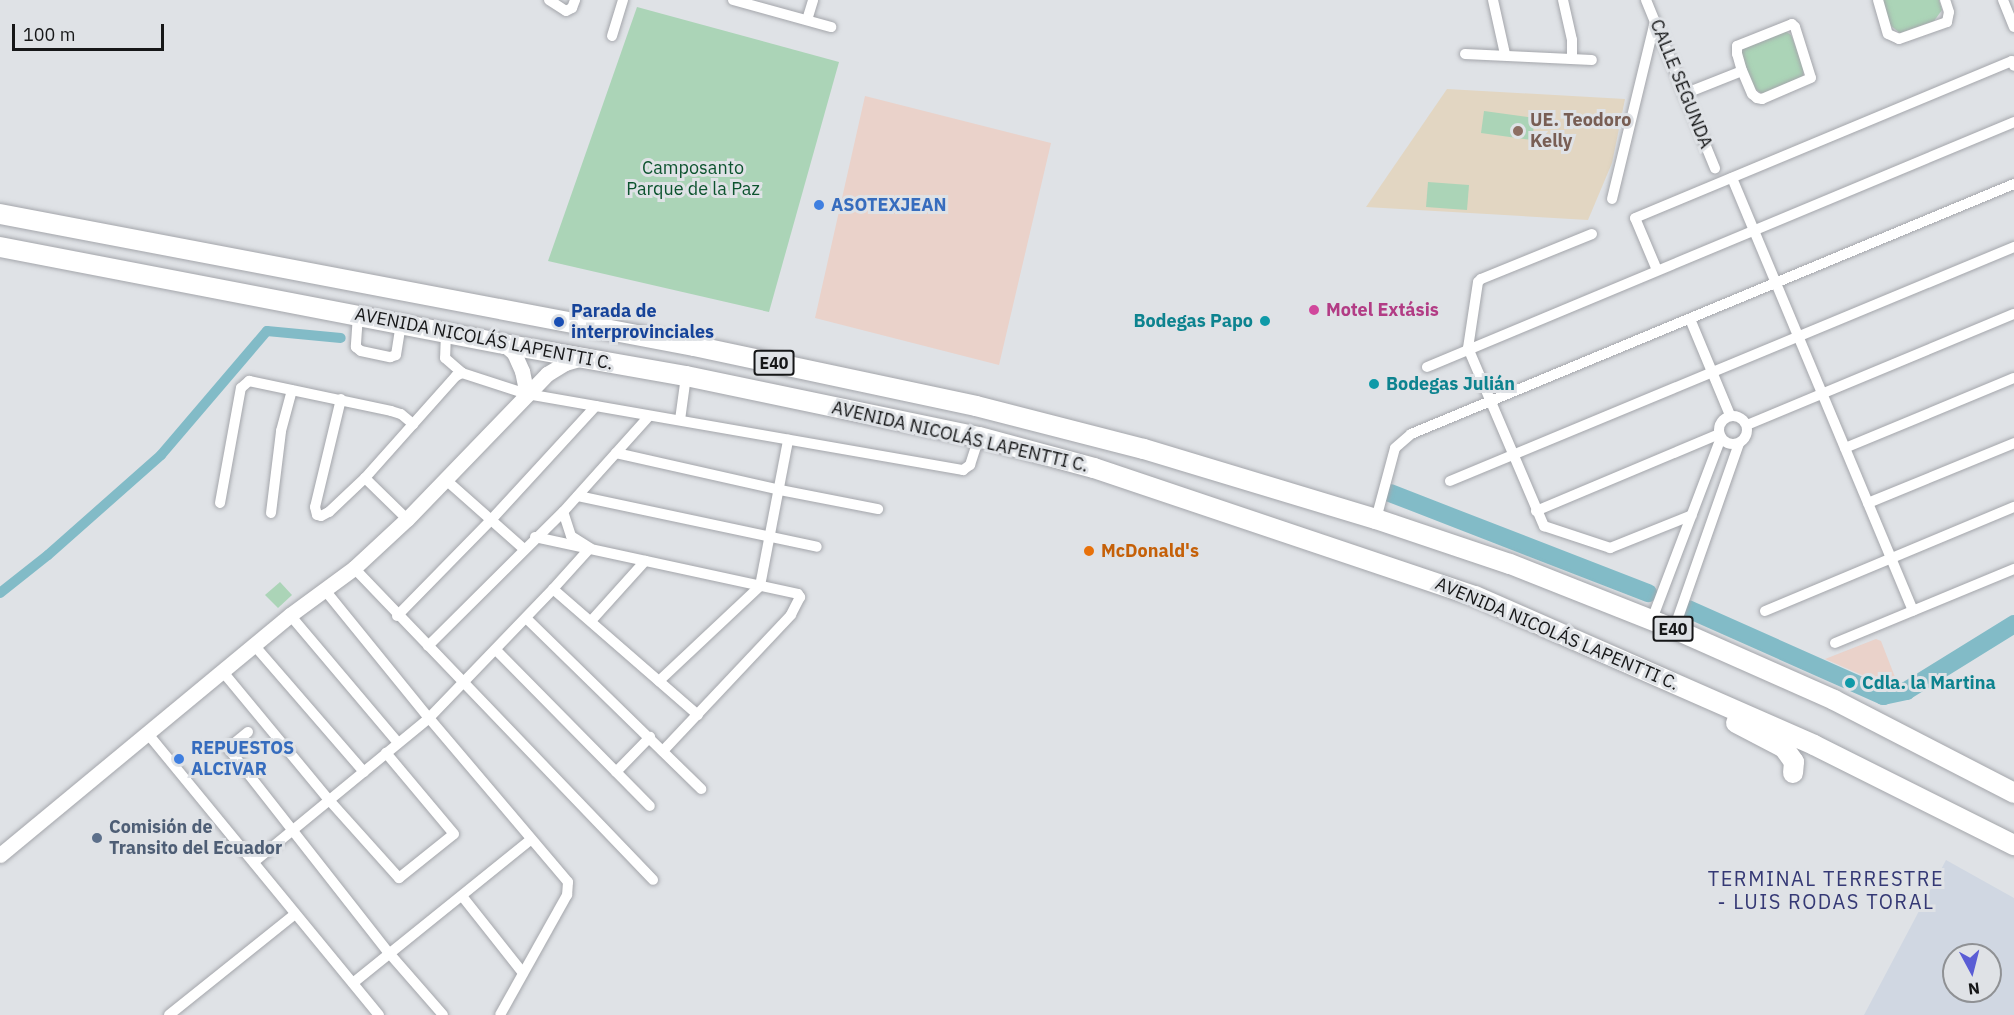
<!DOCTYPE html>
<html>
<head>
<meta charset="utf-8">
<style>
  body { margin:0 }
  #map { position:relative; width:2014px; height:1015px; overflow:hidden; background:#dfe2e6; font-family:"IBM Plex Sans",sans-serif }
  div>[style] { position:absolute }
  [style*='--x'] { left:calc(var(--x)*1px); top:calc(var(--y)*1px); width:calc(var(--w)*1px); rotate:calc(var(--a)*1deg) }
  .built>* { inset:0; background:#d0d7e2 }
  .industrial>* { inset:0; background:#ead2ca }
  .education>* { inset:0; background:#e2d6c2 }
  .green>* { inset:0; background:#abd4b7 }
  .canal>* { height:10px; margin:-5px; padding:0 5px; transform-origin:5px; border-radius:5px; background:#82bbc7 }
  .river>* { height:18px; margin:-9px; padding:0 9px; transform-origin:9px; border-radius:9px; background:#82bbc7 }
  .roads { filter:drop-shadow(0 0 2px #a4a6ab) drop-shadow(0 0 2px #a4a6ab) }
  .street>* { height:10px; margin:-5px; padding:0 5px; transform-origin:5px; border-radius:5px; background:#fff }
  .street>.ring { margin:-5px; padding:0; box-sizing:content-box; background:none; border:10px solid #fff; border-radius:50% }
  .secondary>* { height:15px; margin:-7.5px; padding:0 7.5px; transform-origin:7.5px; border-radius:7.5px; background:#fff }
  .highway>* { height:20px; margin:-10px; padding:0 10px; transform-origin:10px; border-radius:10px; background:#fff }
  .dots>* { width:16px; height:16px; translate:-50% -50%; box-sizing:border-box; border:3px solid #dfe2e6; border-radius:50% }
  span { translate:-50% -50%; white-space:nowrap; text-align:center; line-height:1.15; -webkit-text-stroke:6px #dfe2e6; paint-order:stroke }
  .shield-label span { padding:2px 4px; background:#dfe2e6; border:2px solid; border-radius:4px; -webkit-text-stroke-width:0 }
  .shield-label { font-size:16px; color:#161718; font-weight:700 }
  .street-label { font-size:18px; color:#161718 }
  .education-label { font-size:18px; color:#785e54; font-weight:700 }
  .left { translate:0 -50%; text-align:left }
  .park-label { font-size:18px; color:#0c532e }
  .shop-label { font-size:18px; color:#366cbe; font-weight:700 }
  .hotel-label { font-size:18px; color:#b23c85; font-weight:700 }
  .transit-label { font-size:18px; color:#164399; font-weight:700 }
  .culture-label { font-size:18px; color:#0d838f; font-weight:700 }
  .right { translate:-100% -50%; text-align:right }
  .food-label { font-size:18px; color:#c56008; font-weight:700 }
  .service-label { font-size:18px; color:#4e5e75; font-weight:700 }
  .neighbourhood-label { font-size:20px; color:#353975; letter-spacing:1.5px }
  .north { position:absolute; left:1942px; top:943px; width:60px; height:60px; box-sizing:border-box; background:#dfe2e6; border:2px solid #8f9194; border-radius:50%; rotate:173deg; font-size:16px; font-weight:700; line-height:24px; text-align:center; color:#161718 }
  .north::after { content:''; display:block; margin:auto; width:21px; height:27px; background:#5a5dd5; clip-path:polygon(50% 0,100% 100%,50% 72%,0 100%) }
  .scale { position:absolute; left:12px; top:24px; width:152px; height:27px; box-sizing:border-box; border:3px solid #161718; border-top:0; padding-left:8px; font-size:18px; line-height:21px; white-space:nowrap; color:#161718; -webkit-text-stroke:4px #dfe2e6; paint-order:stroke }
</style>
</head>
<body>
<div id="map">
  <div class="built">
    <i style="clip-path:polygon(evenodd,1946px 860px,2014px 898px,2014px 1015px,1864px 1015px,1946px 860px,1954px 955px,1990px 955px,1990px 991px,1954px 991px,1954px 955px)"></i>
  </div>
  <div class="industrial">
    <i style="clip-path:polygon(865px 96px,1051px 143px,999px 365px,815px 318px)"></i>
    <i style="clip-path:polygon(1876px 639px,1881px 641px,1895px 677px,1885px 685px,1825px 659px)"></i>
  </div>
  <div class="education">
    <i style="clip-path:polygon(1447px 89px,1625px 99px,1612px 163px,1588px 220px,1366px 207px)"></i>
  </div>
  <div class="green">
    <i style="clip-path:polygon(1881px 0,1939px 0,1942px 10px,1934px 21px,1900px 33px,1891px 26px)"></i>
    <i style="clip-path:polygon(637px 7px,839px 62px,769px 312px,548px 261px)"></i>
    <i style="clip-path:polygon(1784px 30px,1791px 35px,1804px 67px,1803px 76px,1801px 79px,1762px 94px,1753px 87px,1742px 58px,1742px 49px)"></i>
    <i style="clip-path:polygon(1484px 111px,1535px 118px,1532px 140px,1481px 133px)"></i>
    <i style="clip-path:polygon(1428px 182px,1469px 185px,1467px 210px,1426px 207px)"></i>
    <i style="clip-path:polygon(280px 582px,292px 595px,278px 608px,265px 595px)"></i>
  </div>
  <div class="canal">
    <i style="--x:0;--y:593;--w:61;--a:-38.4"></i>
    <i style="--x:48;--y:555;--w:151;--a:-41.5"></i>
    <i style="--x:161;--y:455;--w:163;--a:-49.5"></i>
    <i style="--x:267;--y:331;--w:74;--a:5.4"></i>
  </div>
  <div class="river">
    <i style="--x:1390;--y:493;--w:277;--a:21.2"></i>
    <i style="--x:1688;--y:609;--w:214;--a:24"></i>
    <i style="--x:1883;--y:696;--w:24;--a:-12"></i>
    <i style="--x:1906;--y:691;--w:127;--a:-31.8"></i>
  </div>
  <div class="roads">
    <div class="street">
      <i style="--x:549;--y:0;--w:20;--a:33"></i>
      <i style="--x:566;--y:11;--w:7;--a:-27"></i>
      <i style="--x:572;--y:8;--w:9;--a:-69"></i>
      <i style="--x:733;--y:0;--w:102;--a:15.4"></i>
      <i style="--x:1493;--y:0;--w:55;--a:77.5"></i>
      <i style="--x:1563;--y:0;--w:41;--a:77.3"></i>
      <i style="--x:1572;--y:40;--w:19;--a:90"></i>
      <i style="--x:1646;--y:0;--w:182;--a:67.7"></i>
      <i style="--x:1878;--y:0;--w:35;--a:74"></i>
      <i style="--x:1888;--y:34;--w:12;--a:24"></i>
      <i style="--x:1899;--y:39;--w:51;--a:-19.5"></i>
      <i style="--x:1947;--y:22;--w:10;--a:-79"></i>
      <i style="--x:1949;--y:12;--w:13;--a:-108"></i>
      <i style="--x:2003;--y:0;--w:29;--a:68"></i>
      <i style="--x:807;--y:20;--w:21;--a:-73"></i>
      <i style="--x:1792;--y:24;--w:4;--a:45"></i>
      <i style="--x:1795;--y:27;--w:53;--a:72.6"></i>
      <i style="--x:1811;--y:78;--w:53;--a:156.8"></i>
      <i style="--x:1762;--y:99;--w:5;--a:-169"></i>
      <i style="--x:1757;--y:98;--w:6;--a:-141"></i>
      <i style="--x:1752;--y:94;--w:25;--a:-113"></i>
      <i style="--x:1742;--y:71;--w:18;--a:-106"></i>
      <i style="--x:1737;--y:54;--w:8;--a:-90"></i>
      <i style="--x:1737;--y:46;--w:59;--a:-21.8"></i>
      <i style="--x:612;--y:36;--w:38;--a:-73"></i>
      <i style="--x:1465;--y:54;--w:127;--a:2.7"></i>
      <i style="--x:1684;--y:94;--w:62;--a:-21.6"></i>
      <i style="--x:1732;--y:178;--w:469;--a:67.3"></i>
      <i style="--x:1612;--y:199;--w:183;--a:-76.4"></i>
      <i style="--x:1592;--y:234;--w:120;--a:157.9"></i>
      <i style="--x:1481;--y:279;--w:4;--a:135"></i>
      <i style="--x:1478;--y:282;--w:67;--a:98.6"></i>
      <i style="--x:1468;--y:348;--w:194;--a:66.9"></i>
      <i style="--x:1544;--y:526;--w:70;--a:18.4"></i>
      <i style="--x:1610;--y:548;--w:88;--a:-21.9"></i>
      <i style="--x:1657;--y:270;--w:56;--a:-112.9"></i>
      <i style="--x:1635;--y:218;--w:408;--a:-22.6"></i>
      <i style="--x:2012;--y:61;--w:5;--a:68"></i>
      <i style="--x:358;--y:315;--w:32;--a:94"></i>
      <i style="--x:356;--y:347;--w:6;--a:39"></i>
      <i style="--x:361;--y:351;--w:30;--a:12"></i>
      <i style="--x:390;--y:357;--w:6;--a:-18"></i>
      <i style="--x:396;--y:355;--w:31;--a:-81"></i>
      <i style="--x:1690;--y:319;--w:104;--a:67.4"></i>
      <i style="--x:446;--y:332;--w:26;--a:92"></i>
      <i style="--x:445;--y:358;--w:23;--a:41"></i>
      <i style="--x:1427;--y:367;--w:636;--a:-22.65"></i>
      <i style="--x:341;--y:399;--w:111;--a:103.5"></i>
      <i style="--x:315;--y:507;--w:8;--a:76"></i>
      <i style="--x:317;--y:515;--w:4;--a:14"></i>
      <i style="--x:321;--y:516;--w:9;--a:-27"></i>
      <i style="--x:329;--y:512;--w:50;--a:-43.4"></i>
      <i style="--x:365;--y:478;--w:137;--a:-48.3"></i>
      <i style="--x:456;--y:376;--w:7;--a:-27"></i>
      <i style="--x:462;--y:373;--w:68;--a:17.9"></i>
      <i style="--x:527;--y:394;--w:443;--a:9.9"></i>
      <i style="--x:963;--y:470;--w:9;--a:-36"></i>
      <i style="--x:970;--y:465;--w:29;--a:-72"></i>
      <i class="ring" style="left:1719px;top:416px;width:18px;height:18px"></i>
      <i style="--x:680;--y:420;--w:44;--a:-82.2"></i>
      <i style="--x:1747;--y:425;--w:289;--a:-22.6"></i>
      <i style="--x:1845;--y:448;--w:183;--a:-22.5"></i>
      <i style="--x:616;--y:453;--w:168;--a:12.7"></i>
      <i style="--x:780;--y:490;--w:100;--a:11"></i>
      <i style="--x:365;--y:478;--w:59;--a:44.3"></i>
      <i style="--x:446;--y:480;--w:104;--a:41.5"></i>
      <i style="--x:1450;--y:481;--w:611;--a:-22.53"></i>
      <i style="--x:578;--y:496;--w:244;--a:12"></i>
      <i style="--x:220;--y:503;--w:117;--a:-79.7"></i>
      <i style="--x:241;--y:388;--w:11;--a:-41"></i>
      <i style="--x:249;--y:381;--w:145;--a:11.9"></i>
      <i style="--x:391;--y:411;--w:10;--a:17"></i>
      <i style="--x:401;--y:414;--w:16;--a:40"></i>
      <i style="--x:1868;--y:503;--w:158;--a:-22.3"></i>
      <i style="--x:1536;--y:511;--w:199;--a:-22.8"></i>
      <i style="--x:271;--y:513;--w:83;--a:-83"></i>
      <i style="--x:281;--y:431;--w:42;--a:-75"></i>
      <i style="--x:1376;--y:519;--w:73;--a:-75"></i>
      <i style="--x:1395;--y:448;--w:21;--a:-41"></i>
      <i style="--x:1411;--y:434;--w:653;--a:-22.52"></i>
      <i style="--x:535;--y:537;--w:269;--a:12.2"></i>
      <i style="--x:798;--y:594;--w:4;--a:56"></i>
      <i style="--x:800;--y:597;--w:20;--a:117"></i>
      <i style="--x:791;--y:615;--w:187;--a:133.3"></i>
      <i style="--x:354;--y:568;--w:432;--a:46.2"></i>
      <i style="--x:324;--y:589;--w:166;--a:50.9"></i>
      <i style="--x:429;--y:718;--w:215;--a:49.7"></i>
      <i style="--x:568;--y:882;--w:13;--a:94"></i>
      <i style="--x:567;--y:895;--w:137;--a:119.2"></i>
      <i style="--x:553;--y:589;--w:192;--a:41"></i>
      <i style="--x:1765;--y:611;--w:270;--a:-22.7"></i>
      <i style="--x:290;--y:615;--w:167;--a:49.8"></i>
      <i style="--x:397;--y:616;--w:134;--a:-45.6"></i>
      <i style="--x:491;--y:520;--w:155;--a:-47.4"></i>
      <i style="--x:526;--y:618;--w:245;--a:44.3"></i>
      <i style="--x:591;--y:621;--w:81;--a:-48"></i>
      <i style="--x:1651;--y:622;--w:197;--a:-69.2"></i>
      <i style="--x:1674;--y:629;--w:197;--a:-70.7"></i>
      <i style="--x:1835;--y:643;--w:194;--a:-22.5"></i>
      <i style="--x:254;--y:645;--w:168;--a:49.1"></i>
      <i style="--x:428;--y:646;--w:190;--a:-44.8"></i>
      <i style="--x:563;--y:512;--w:129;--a:-48.1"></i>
      <i style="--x:496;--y:650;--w:219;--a:45.4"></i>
      <i style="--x:223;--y:672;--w:166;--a:50.4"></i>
      <i style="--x:329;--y:800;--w:105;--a:48.1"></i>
      <i style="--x:399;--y:878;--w:70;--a:-38.7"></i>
      <i style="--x:454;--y:834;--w:106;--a:-130"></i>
      <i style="--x:659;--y:681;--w:139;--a:-43.2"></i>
      <i style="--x:760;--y:586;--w:149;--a:-79.1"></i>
      <i style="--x:248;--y:732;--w:26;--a:141"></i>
      <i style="--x:228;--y:748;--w:261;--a:51.9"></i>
      <i style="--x:389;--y:953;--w:82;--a:48.9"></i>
      <i style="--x:148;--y:734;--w:364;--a:50.6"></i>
      <i style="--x:616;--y:772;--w:49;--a:-45.8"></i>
      <i style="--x:254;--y:862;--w:227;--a:-39.4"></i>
      <i style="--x:429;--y:718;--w:179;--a:-46.1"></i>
      <i style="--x:553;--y:589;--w:55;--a:-47.9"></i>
      <i style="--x:590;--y:548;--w:22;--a:-148"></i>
      <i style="--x:571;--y:536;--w:25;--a:-108"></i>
      <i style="--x:462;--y:896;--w:98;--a:51.6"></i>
      <i style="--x:353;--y:983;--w:228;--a:-38.9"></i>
      <i style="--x:169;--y:1015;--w:161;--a:-38.7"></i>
    </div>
    <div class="secondary">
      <i style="--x:504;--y:344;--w:13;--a:42"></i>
      <i style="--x:514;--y:353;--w:20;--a:66"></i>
      <i style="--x:522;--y:371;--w:24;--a:78"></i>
      <i style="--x:0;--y:855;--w:376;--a:-39.6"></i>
      <i style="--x:290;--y:615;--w:79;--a:-36.3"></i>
      <i style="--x:354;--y:568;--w:72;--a:-42.8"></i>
      <i style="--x:407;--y:519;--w:202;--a:-46"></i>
      <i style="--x:547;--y:374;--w:21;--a:-31"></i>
      <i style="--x:565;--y:363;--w:19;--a:-16"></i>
    </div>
    <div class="highway">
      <i style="--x:0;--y:214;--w:706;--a:10.77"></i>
      <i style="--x:694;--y:346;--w:288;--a:12"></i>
      <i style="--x:976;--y:406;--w:173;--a:14.4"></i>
      <i style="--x:1144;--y:449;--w:242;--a:16.8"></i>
      <i style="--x:1376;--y:519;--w:141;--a:18.6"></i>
      <i style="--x:1510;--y:564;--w:176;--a:21.6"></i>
      <i style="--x:1674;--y:629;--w:175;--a:23.9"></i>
      <i style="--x:1834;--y:700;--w:203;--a:27.3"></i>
      <i style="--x:0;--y:247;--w:513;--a:10.89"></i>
      <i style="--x:504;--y:344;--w:185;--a:10"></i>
      <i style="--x:686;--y:376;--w:299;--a:11.8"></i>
      <i style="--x:979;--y:437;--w:119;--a:15.1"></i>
      <i style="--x:1094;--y:468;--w:402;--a:18.6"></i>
      <i style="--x:1475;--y:596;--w:370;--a:23.7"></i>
      <i style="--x:1814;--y:745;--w:224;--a:26.6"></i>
      <i style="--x:1736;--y:723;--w:54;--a:27.5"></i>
      <i style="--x:1784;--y:748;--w:17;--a:54"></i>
      <i style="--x:1794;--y:762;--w:11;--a:95"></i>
    </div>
  </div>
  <div class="dots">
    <i style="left:1518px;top:131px;background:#8d6e63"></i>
    <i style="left:819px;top:205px;background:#3f7fe0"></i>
    <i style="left:1314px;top:310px;background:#d1479c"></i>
    <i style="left:1265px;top:321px;background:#0f9aa8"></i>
    <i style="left:559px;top:322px;background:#1a4fb4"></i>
    <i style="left:1374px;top:384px;background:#0f9aa8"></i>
    <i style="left:1089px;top:551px;background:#e8710a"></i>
    <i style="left:1850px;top:683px;background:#0f9aa8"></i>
    <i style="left:179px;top:759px;background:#3f7fe0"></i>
    <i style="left:97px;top:838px;background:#5c6f8a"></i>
  </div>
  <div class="shield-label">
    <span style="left:774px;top:363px">E40</span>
    <span style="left:1673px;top:629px">E40</span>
  </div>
  <div class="street-label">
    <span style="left:1681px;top:84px;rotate:68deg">CALLE SEGUNDA</span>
    <span style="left:484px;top:339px;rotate:11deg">AVENIDA NICOLÁS LAPENTTI C.</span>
    <span style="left:960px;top:437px;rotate:13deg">AVENIDA NICOLÁS LAPENTTI C.</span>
    <span style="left:1557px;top:634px;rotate:23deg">AVENIDA NICOLÁS LAPENTTI C.</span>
  </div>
  <div class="education-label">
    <span class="left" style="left:1530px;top:131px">UE. Teodoro<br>Kelly</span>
  </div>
  <div class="park-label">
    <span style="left:693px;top:179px">Camposanto<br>Parque de la Paz</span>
  </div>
  <div class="shop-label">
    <span class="left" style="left:831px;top:205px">ASOTEXJEAN</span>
    <span class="left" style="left:191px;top:759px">REPUESTOS<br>ALCIVAR</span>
  </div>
  <div class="hotel-label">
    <span class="left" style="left:1326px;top:310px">Motel Extásis</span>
  </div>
  <div class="transit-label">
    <span class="left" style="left:571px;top:322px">Parada de<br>interprovinciales</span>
  </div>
  <div class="culture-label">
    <span class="right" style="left:1253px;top:321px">Bodegas Papo</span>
    <span class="left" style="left:1386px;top:384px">Bodegas Julián</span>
    <span class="left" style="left:1862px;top:683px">Cdla. la Martina</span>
  </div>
  <div class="food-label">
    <span class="left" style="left:1101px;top:551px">McDonald's</span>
  </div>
  <div class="service-label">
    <span class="left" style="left:109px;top:838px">Comisión de<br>Transito del Ecuador</span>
  </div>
  <div class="neighbourhood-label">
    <span style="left:1826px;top:890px">TERMINAL TERRESTRE<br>- LUIS RODAS TORAL</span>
  </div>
  <div class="north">N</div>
  <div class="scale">100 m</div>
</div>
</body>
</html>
